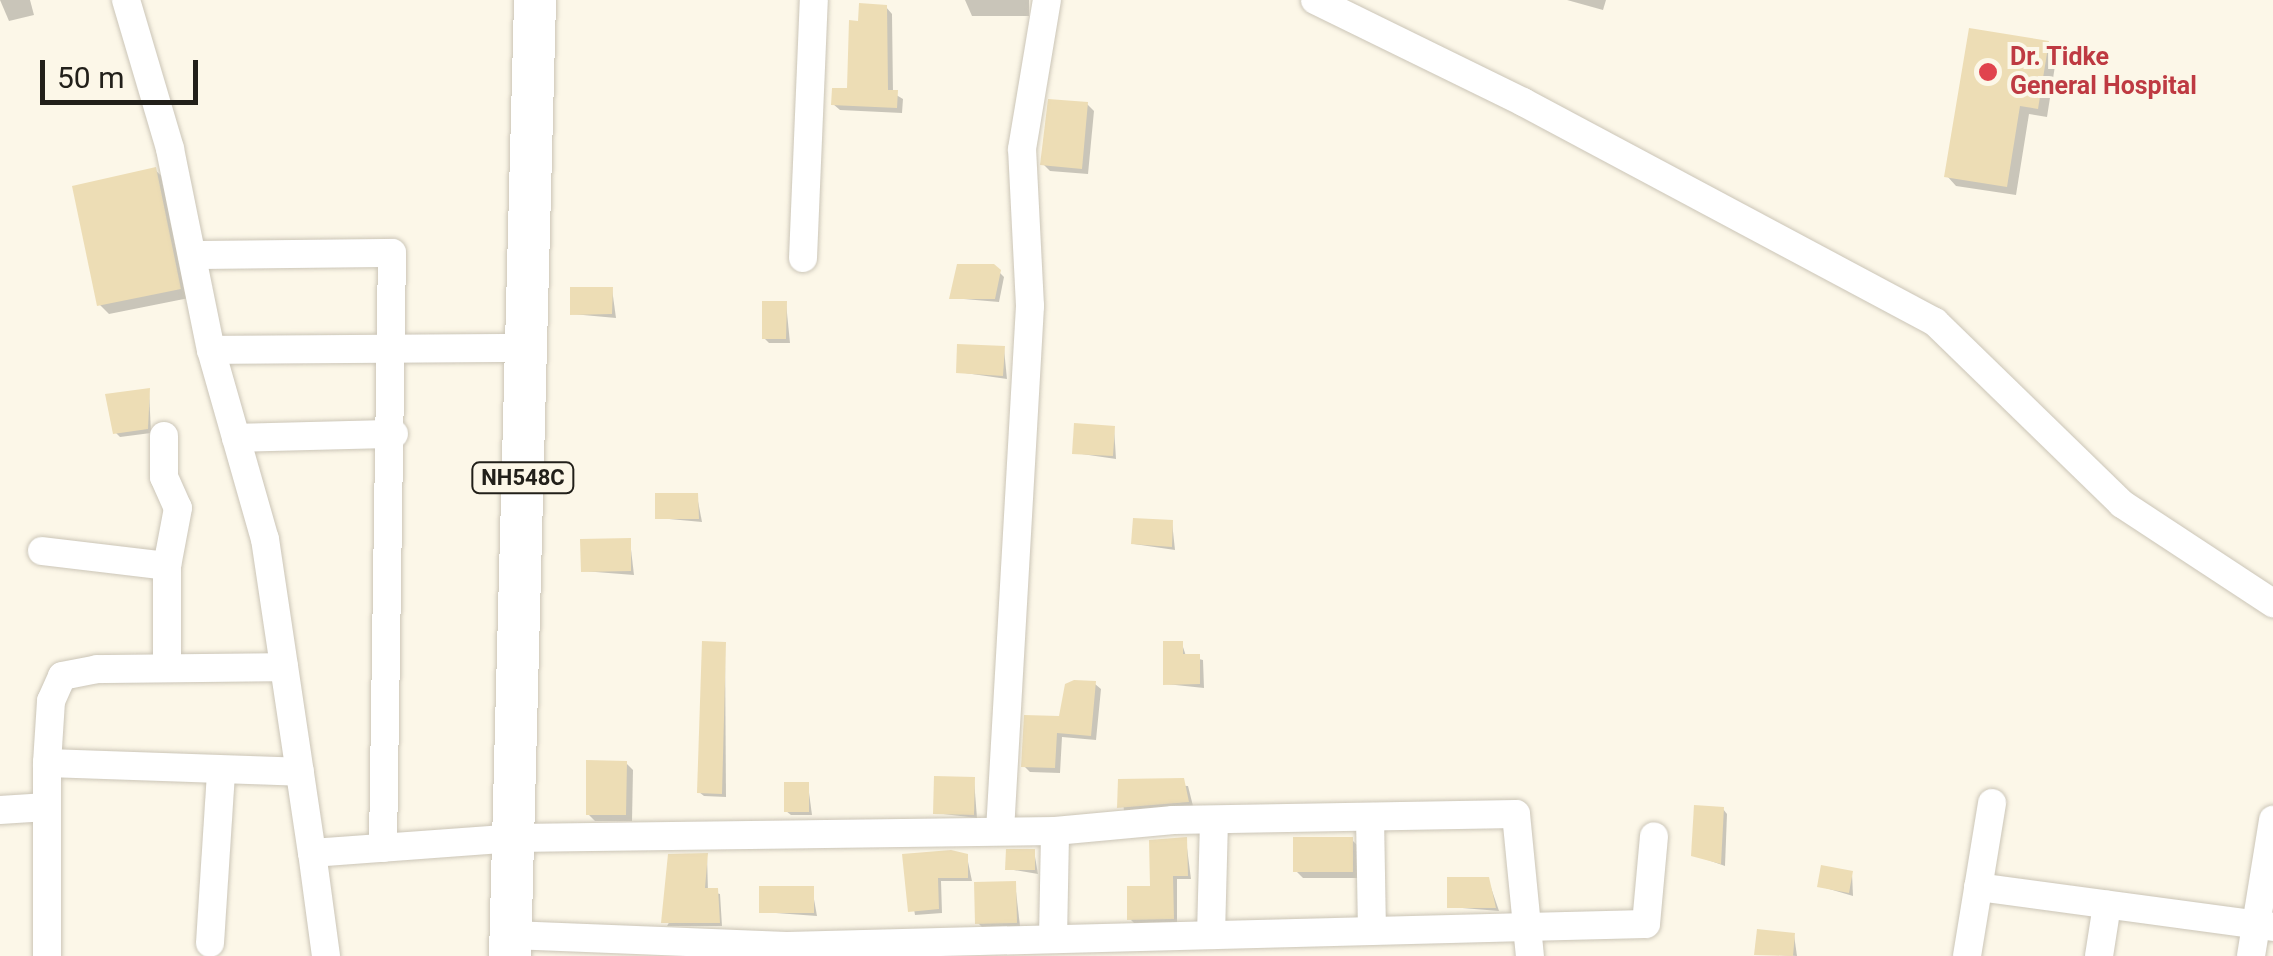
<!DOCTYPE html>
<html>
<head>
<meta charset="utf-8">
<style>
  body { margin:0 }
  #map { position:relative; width:2273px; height:956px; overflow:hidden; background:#fcf7e8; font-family:Roboto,sans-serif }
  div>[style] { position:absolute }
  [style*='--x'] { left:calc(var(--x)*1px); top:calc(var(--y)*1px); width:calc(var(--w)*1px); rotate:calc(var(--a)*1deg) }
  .shadow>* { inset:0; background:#0003 }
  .building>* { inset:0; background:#edddb5 }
  .roads { filter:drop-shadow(0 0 2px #cbc5b7) drop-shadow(0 0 2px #cbc5b7) }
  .minor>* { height:28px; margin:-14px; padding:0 14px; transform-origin:14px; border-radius:14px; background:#fff }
  .highway>* { height:42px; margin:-21px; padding:0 21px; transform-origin:21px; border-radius:21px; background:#fff }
  .dots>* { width:28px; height:28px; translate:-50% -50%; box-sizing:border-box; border:5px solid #fcf7e8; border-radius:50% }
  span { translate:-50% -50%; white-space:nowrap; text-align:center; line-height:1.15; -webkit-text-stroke:8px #fcf7e8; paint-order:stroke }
  .shield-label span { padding:2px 8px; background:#fcf7e8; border:2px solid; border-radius:8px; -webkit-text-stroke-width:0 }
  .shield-label { font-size:22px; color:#22201a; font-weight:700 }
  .health-label { font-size:25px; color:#be3a42; font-weight:700 }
  .left { translate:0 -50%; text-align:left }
  .scale { position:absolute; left:40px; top:60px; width:158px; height:45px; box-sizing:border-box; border:5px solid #22201a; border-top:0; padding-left:12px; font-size:30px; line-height:35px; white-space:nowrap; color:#22201a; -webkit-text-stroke:8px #fcf7e8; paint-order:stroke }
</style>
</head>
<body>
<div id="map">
  <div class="shadow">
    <i style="clip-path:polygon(0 0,30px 0,34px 15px,9px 21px)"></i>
    <i style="clip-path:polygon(965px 0,1029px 0,1029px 16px,972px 16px)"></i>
    <i style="clip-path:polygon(1567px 0,1606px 0,1603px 10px)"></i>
    <i style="clip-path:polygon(886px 7px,892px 14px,893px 93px,903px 99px,902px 113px,840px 110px,833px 104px,850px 91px,860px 23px)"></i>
    <i style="clip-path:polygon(2048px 43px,2057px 53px,2047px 117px,2029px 114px,2016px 195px,1956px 186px,1947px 176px)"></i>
    <i style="clip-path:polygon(1087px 104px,1094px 111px,1088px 174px,1050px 171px,1043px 164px)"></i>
    <i style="clip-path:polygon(155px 170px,165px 179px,189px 298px,109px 314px,99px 304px)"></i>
    <i style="clip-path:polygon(993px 266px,1004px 277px,999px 302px,952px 298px)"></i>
    <i style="clip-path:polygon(612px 289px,616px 318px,572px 314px)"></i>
    <i style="clip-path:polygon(786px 303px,790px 343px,769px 343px,764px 338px)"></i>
    <i style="clip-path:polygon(1004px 349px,1007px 379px,958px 372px)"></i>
    <i style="clip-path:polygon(149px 391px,151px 433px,120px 437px,115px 432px)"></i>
    <i style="clip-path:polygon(1114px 428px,1116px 459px,1075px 453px)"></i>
    <i style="clip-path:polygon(697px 496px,702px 522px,658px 518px)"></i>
    <i style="clip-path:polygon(1172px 522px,1175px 550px,1134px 544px)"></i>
    <i style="clip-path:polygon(630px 541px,634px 575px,583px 571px)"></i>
    <i style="clip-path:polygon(1182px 644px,1186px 656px,1203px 660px,1204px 688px,1166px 684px)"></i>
    <i style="clip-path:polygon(725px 645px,726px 797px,704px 796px,699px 792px)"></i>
    <i style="clip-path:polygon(1095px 684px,1101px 689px,1096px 740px,1062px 737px,1060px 773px,1030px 772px,1024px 766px)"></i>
    <i style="clip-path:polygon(626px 763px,633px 770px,632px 821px,595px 821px,588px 814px)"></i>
    <i style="clip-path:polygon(974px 780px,977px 818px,935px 813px)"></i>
    <i style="clip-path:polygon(1121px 782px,1188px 786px,1193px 806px,1124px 811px)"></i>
    <i style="clip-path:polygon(808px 785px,812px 815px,791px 815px,786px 811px)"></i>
    <i style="clip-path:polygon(1723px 809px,1727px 814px,1725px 866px,1694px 855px)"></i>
    <i style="clip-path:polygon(1186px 840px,1191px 879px,1177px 879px,1177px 922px,1134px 923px,1130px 919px)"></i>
    <i style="clip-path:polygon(1352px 840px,1359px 847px,1359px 878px,1303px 878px,1296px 871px)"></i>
    <i style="clip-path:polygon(1034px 851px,1038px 874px,1008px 869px)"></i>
    <i style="clip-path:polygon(707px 856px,708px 891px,720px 894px,722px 926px,667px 926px)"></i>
    <i style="clip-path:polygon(905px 857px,967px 857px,972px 881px,941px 881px,942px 913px,915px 915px)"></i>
    <i style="clip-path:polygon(1852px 873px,1853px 896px,1819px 886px)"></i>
    <i style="clip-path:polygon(1488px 879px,1499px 911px,1450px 907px)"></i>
    <i style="clip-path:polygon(1015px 883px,1020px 926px,982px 927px,978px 923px)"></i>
    <i style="clip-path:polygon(812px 888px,817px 916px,761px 912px)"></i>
    <i style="clip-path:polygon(1794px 935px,1797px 956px,1757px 954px)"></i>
  </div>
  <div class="building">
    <i style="clip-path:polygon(859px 3px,887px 5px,888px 90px,898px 90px,897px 108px,831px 105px,832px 88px,847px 88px,849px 20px,858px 21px)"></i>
    <i style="clip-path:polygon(1969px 28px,2049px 41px,2038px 109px,2020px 106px,2007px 187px,1944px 177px)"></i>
    <i style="clip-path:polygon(1048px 99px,1088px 102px,1082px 169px,1040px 165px)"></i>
    <i style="clip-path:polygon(156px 167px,181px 289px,97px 306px,72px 186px)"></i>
    <i style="clip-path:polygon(957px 264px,994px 264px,1001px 270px,995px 299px,949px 299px)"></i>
    <i style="clip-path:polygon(570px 287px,613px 287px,612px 314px,570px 315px)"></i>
    <i style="clip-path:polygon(762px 301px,787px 301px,786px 339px,762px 339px)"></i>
    <i style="clip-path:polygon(957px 344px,1005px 346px,1003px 376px,956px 373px)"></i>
    <i style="clip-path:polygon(150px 388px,148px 429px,113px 434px,105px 394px)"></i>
    <i style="clip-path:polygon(1074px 423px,1115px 426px,1113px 456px,1072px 454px)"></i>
    <i style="clip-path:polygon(655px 493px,698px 493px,699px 519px,655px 519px)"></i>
    <i style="clip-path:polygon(1133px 518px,1173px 520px,1172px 547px,1131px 544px)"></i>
    <i style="clip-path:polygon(631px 538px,631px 571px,581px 572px,580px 539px)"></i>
    <i style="clip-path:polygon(702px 641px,726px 642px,722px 794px,697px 793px)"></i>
    <i style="clip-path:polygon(1163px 641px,1183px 641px,1183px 654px,1200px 654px,1200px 684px,1163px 685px)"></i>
    <i style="clip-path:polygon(1074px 680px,1096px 681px,1091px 736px,1057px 733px,1055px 768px,1021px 767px,1024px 715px,1059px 716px,1065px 684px)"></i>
    <i style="clip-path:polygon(586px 760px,627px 761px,626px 815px,586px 815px)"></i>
    <i style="clip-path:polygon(934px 776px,975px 777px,974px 815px,933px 814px)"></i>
    <i style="clip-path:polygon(1184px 778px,1189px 802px,1117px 808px,1118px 779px)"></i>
    <i style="clip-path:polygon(784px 782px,809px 782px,809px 812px,784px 812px)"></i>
    <i style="clip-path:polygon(1694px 805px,1724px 807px,1721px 864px,1691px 856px)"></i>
    <i style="clip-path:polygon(1187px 837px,1188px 876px,1173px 876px,1174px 919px,1127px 920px,1127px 886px,1150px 886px,1149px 840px)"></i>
    <i style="clip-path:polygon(1293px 837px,1353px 837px,1353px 872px,1293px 872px)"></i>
    <i style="clip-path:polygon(1006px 849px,1035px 849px,1035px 870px,1005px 870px)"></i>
    <i style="clip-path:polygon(951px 850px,968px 854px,968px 878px,938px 878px,939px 909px,908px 912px,902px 854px)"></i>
    <i style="clip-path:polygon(708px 853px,705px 888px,718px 888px,720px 923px,661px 923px,668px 854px)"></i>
    <i style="clip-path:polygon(1821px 865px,1853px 871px,1849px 893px,1817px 887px)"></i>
    <i style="clip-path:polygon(1447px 877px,1489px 877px,1496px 908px,1447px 908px)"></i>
    <i style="clip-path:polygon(1016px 881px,1017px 923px,975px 924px,974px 882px)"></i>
    <i style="clip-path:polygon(759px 886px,814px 886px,814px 913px,759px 913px)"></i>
    <i style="clip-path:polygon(1757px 929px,1795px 933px,1793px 956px,1754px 955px)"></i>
  </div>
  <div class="roads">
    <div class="minor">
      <i style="--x:126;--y:0;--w:155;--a:73.5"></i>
      <i style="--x:170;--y:149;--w:205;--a:78.5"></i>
      <i style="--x:211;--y:350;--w:197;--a:74.1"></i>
      <i style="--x:265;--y:539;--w:317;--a:81.5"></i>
      <i style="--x:1315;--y:0;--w:232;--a:26.1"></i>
      <i style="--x:1523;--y:102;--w:467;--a:28.1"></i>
      <i style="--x:1935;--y:322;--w:261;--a:44.2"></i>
      <i style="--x:2122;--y:504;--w:181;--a:33.3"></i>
      <i style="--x:192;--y:255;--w:200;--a:-0.6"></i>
      <i style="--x:392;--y:253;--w:595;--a:90.87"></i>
      <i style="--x:803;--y:258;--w:258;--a:-87.6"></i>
      <i style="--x:211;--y:350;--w:315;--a:-0.4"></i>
      <i style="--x:164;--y:436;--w:41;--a:90"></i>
      <i style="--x:164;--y:477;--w:34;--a:66"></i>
      <i style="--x:178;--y:508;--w:59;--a:100.7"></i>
      <i style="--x:167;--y:566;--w:102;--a:90"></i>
      <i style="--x:236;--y:438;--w:158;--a:-1.5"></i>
      <i style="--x:42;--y:551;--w:126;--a:6.8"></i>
      <i style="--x:47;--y:763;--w:253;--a:2"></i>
      <i style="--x:0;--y:810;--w:47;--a:-3.7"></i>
      <i style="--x:1370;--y:817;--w:113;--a:89"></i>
      <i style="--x:1000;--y:831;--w:526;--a:-86.73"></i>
      <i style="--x:1030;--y:306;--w:157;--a:-92.9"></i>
      <i style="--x:1022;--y:149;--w:151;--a:-80.5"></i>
      <i style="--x:1978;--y:887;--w:298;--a:7.7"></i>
      <i style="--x:511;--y:935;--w:276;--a:2.3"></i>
      <i style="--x:787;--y:946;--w:859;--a:-1.47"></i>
      <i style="--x:1646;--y:924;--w:88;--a:-84.8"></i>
      <i style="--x:1211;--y:935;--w:115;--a:-88.5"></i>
      <i style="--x:1053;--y:939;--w:108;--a:-88.9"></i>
      <i style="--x:210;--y:943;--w:171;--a:-86.3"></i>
      <i style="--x:47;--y:956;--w:193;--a:-90"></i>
      <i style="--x:47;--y:763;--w:62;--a:-86.3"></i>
      <i style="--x:51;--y:701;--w:27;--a:-66"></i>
      <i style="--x:62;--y:676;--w:36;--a:-11"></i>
      <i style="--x:97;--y:669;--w:187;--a:-0.6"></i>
      <i style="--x:326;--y:956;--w:104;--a:-97.7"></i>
      <i style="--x:312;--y:853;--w:203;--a:-4.2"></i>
      <i style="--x:514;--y:838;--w:541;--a:-0.74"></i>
      <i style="--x:1055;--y:831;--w:119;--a:-5.3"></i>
      <i style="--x:1173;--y:820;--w:343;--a:-1"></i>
      <i style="--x:1516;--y:814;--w:143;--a:84.4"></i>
      <i style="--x:1967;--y:956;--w:155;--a:-80.7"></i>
      <i style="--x:2099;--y:956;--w:52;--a:-81.1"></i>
      <i style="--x:2251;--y:956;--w:138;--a:-80.8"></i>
    </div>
    <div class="highway">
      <i style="--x:510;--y:956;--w:956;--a:-88.5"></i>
    </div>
  </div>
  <div class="dots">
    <i style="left:1988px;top:72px;background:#e0444e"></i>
  </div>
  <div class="shield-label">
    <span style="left:523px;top:478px">NH548C</span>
  </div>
  <div class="health-label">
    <span class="left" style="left:2010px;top:72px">Dr. Tidke<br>General Hospital</span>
  </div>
  <div class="scale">50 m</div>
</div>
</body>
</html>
